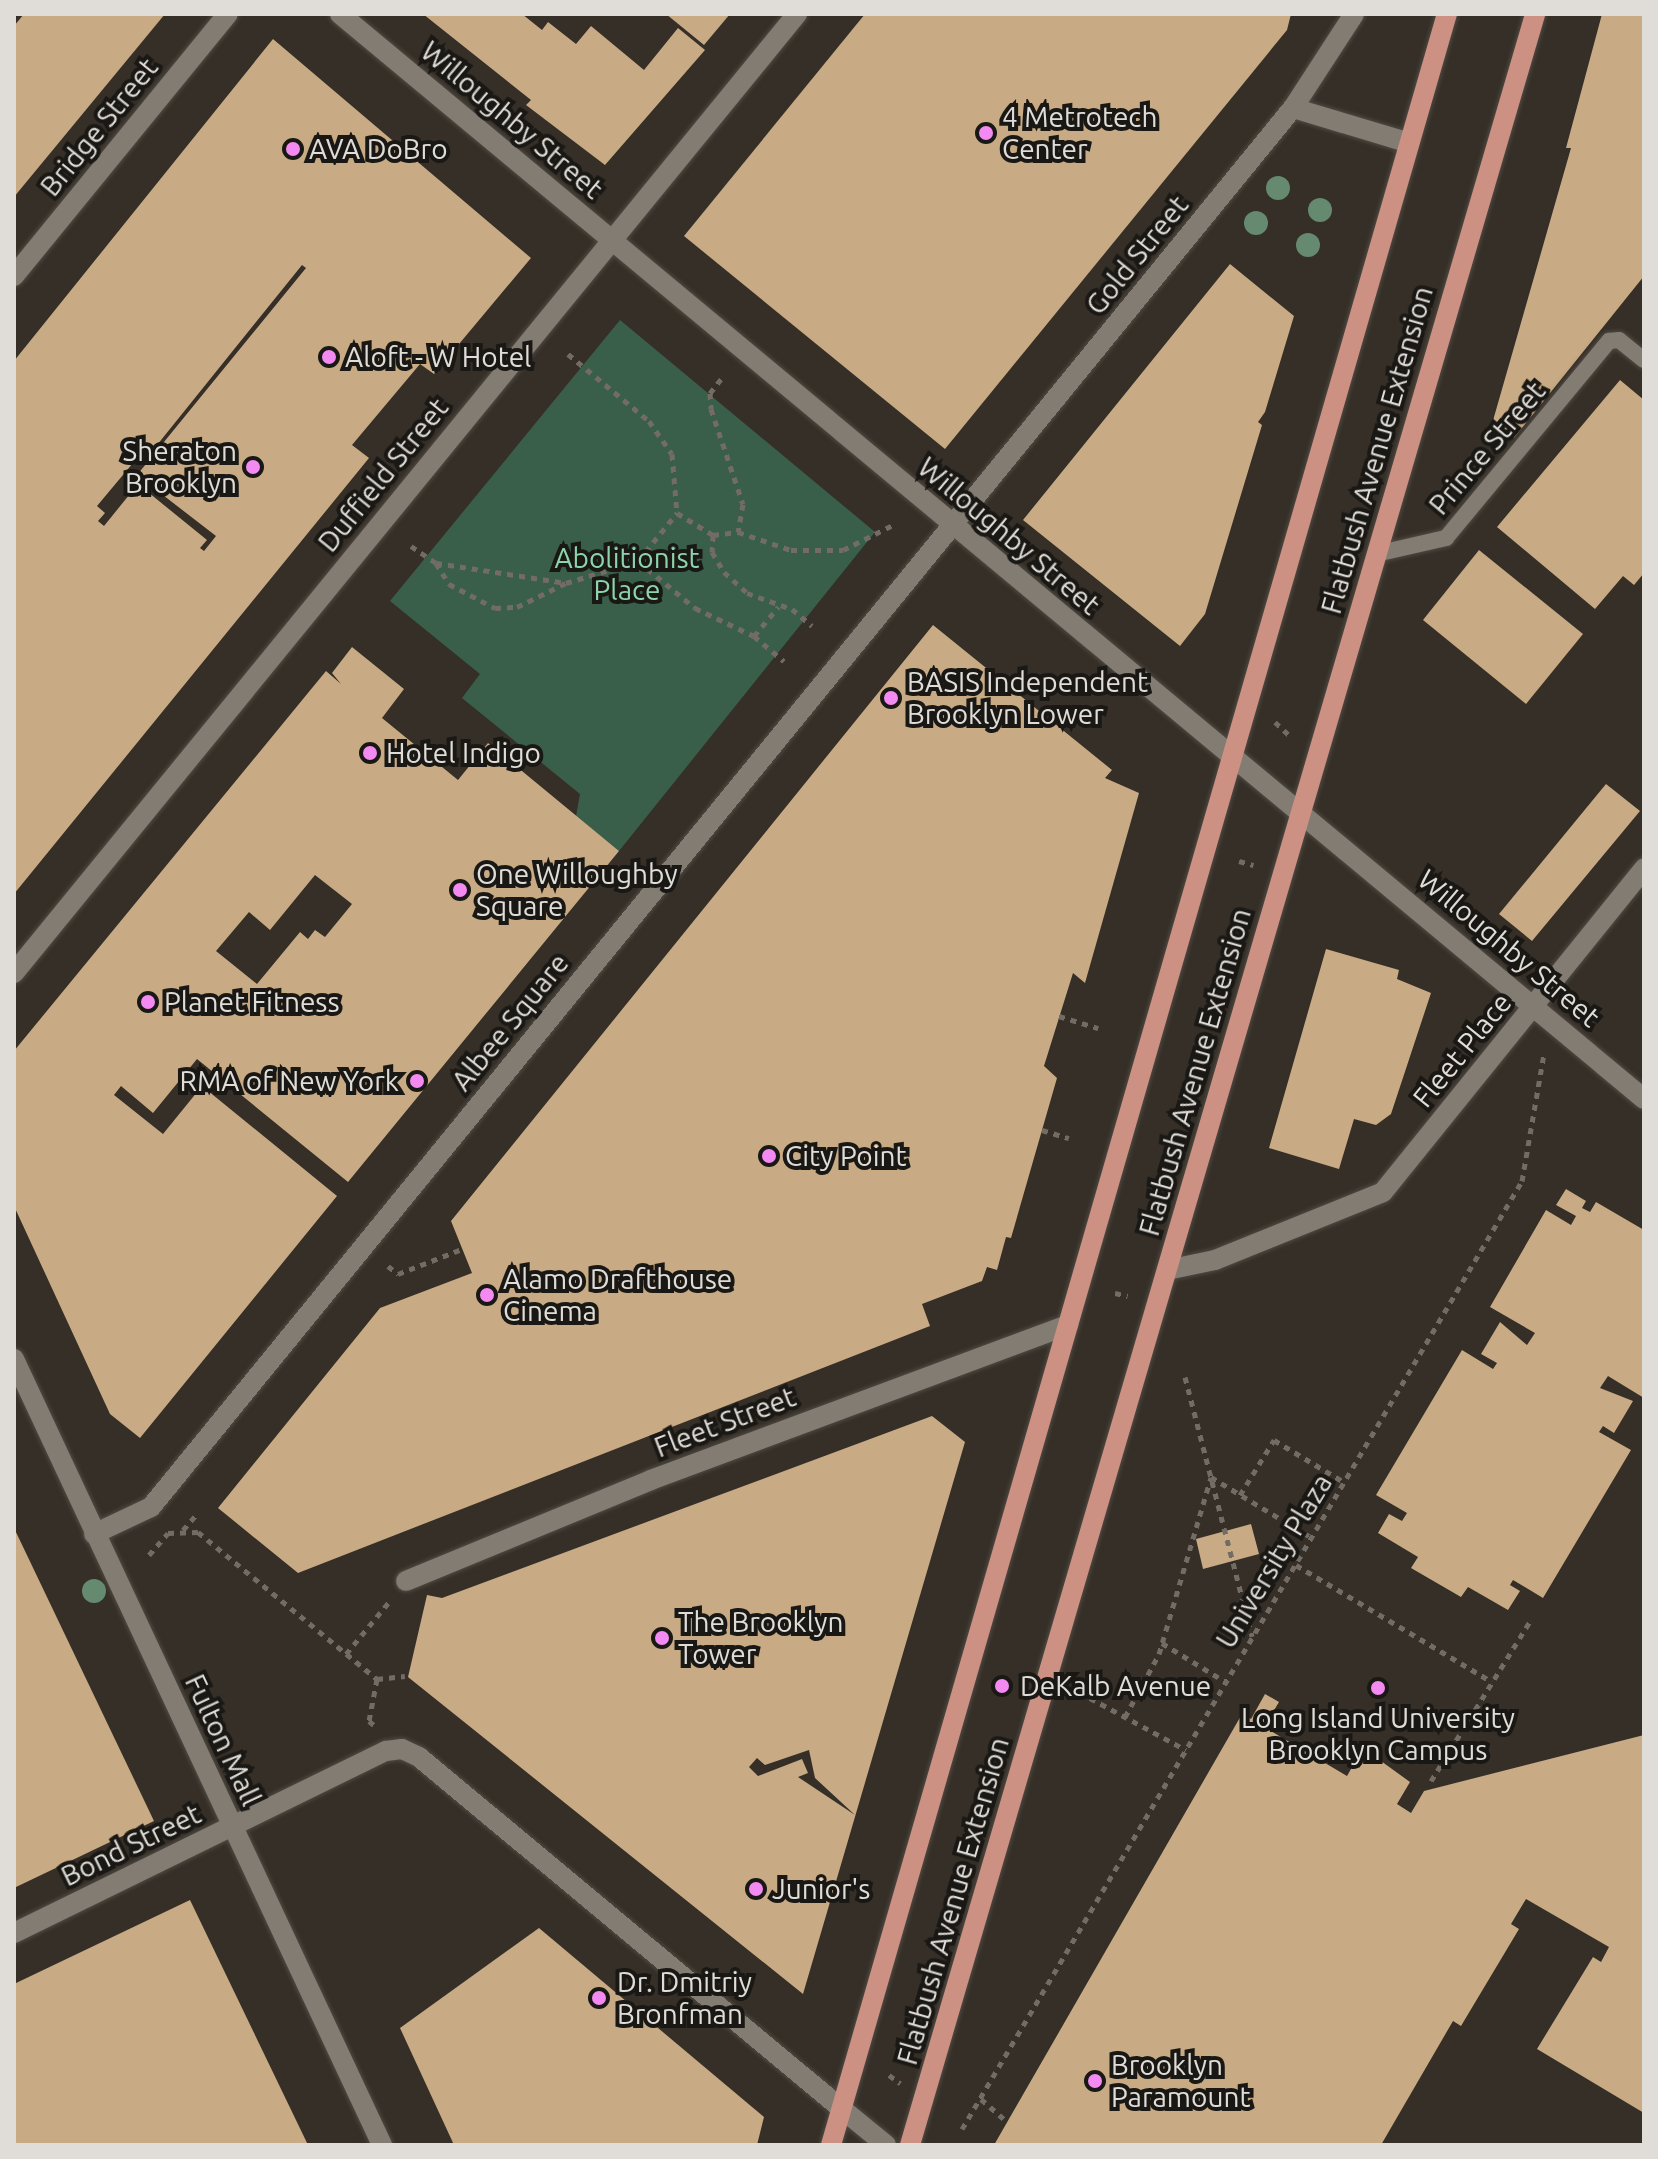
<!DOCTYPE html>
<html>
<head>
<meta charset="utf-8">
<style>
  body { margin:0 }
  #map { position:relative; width:1658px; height:2159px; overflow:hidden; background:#352f27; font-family:Ubuntu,sans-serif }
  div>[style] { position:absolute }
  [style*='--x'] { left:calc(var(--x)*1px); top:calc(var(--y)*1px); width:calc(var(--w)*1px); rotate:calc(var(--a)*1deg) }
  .green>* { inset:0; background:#395f4a }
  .building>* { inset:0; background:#c8aa84 }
  .path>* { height:5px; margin-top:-2.5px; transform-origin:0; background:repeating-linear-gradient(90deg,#726c65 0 6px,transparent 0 12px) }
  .roads { filter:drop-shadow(0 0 2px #504a44) drop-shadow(0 0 2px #504a44) }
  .lane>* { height:16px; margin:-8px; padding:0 8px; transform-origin:8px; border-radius:8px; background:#837c73 }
  .street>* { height:20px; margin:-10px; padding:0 10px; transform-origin:10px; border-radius:10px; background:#837c73 }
  .secondary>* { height:20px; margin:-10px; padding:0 10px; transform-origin:10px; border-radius:10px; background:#837c73 }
  .primary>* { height:20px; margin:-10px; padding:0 10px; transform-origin:10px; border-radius:10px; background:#cc9182 }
  .trees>* { width:24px; height:24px; margin:-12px; border-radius:50%; background:#658a70 }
  .dots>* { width:22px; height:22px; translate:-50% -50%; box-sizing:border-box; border:4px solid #1a1814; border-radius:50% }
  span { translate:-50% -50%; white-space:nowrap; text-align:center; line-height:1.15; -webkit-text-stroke:8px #1a1814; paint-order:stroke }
  .poi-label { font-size:28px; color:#e0dcd7 }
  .left { translate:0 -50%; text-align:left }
  .right { translate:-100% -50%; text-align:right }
  .street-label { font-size:28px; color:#e0dcd7 }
  .park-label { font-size:28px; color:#8cd4ac }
  .frame { position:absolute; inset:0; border:16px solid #e0dcd7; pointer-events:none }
</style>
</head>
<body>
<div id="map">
  <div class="green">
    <i style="clip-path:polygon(620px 320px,875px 532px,619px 851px,576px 816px,580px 794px,462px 698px,480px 674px,390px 601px)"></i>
  </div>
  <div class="building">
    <i style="clip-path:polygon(24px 14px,165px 14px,14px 197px,14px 26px)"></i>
    <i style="clip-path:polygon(423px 14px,522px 14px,542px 30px,548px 22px,576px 44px,591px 26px,644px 70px,678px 28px,705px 50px,605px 165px,526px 105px,531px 100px)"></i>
    <i style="clip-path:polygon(666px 14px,730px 14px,704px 45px)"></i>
    <i style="clip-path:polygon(865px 14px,1291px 14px,1287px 30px,945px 449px,684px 236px)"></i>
    <i style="clip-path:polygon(1602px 14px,1644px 14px,1644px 276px,1514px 438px,1492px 424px,1571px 148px,1566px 148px)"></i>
    <i style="clip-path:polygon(evenodd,273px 39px,531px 258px,434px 374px,420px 364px,352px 445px,369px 458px,14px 894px,14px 361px,273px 39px,302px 265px,306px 268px,137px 475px,216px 536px,204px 551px,200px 548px,207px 540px,138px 484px,104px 526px,98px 521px,105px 513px,97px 506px,143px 451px,149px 455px,302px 265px)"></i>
    <i style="clip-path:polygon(1230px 264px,1294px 316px,1265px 412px,1258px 422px,1262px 425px,1205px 614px,1180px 646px,1023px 520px)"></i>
    <i style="clip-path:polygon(1620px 380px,1644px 400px,1644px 573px,1634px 585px,1623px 576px,1595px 609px,1497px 527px)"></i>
    <i style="clip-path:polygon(1479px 550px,1583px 634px,1526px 704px,1423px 620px)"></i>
    <i style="clip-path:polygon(933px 625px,1112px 770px,1105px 778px,1139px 793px,1085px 983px,1073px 973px,1044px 1066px,1057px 1078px,1011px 1238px,1006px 1237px,997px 1270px,987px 1267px,982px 1281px,922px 1304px,930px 1326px,298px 1573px,218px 1508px,380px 1308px,472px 1273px,451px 1221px)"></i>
    <i style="clip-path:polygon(evenodd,352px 647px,404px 689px,382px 718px,458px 780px,488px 743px,619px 851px,348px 1182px,197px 1059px,153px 1113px,121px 1086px,114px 1095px,163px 1134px,202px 1086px,337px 1196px,140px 1438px,110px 1414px,14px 1206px,14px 1051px,326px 671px,341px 684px,332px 673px,352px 647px,315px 875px,352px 904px,325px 937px,315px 930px,308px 939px,300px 932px,257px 984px,216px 951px,249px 912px,270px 930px,315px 875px)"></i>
    <i style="clip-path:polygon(1606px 784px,1640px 811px,1532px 941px,1499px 914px)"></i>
    <i style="clip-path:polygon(1326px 949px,1399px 970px,1397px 979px,1431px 993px,1391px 1114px,1376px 1125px,1354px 1119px,1339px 1169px,1269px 1148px)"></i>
    <i style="clip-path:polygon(1566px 1189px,1586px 1201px,1582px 1208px,1590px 1212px,1596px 1202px,1644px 1230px,1644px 1398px,1608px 1376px,1600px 1388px,1633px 1401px,1614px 1433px,1603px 1426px,1599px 1432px,1631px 1450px,1543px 1598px,1513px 1580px,1510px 1585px,1520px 1591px,1508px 1610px,1468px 1587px,1461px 1597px,1411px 1568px,1418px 1557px,1378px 1533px,1389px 1514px,1402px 1521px,1407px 1513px,1376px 1495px,1462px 1350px,1493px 1369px,1497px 1363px,1481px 1354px,1500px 1322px,1527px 1345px,1535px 1333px,1490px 1307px,1546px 1210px,1571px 1225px,1576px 1216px,1556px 1205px)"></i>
    <i style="clip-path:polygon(evenodd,932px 1416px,965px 1442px,803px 1994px,408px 1677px,427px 1595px,442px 1598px,932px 1416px,809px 1750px,815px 1778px,855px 1815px,798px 1777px,808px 1773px,802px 1759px,758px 1776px,749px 1767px,757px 1758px,765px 1765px,809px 1750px)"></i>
    <i style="clip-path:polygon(1251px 1524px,1259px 1554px,1203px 1569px,1196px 1539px)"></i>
    <i style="clip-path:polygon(14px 1528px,154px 1821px,14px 1888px)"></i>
    <i style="clip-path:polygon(1265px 1694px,1279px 1702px,1264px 1727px,1347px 1776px,1363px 1748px,1410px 1782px,1397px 1804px,1411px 1813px,1424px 1791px,1644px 1735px,1644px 2113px,1537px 2049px,1593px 1957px,1601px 1962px,1609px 1947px,1526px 1899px,1511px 1924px,1519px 1929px,1461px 2026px,1453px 2021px,1381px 2145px,994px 2145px,1242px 1714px,1251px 1719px)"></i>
    <i style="clip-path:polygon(190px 1900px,308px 2145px,14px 2145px,14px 1984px)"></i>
    <i style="clip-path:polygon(539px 1928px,764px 2117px,757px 2145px,454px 2145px,400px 2028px)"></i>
  </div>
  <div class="path">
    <i style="--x:568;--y:354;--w:105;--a:39.6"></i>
    <i style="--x:649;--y:421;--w:40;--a:55.1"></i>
    <i style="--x:672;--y:454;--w:59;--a:85.2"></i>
    <i style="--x:677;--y:513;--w:42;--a:31.4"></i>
    <i style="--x:713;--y:535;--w:25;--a:-7"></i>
    <i style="--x:738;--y:532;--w:56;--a:18.8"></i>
    <i style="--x:791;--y:550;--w:52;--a:0"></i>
    <i style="--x:843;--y:550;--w:58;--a:-26.6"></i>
    <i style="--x:721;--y:379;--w:18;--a:128"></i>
    <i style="--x:710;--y:393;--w:16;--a:86"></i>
    <i style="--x:711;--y:409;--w:100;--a:71.4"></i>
    <i style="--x:743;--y:504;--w:28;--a:100"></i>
    <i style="--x:713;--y:535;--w:17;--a:93"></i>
    <i style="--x:712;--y:552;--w:23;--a:59"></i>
    <i style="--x:724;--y:572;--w:31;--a:42"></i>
    <i style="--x:747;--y:593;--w:48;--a:19.6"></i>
    <i style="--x:792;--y:609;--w:26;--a:40"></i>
    <i style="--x:411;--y:546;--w:30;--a:34"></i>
    <i style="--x:436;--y:563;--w:132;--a:8.7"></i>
    <i style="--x:566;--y:583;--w:75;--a:-17"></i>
    <i style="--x:638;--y:561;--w:62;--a:-50.9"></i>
    <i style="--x:638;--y:561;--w:74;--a:39.5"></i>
    <i style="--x:695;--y:608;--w:65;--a:25.4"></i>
    <i style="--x:754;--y:636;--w:39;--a:40"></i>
    <i style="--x:436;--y:563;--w:25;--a:58"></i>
    <i style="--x:449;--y:584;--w:52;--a:27.6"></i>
    <i style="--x:495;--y:608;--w:22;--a:-3"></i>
    <i style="--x:517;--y:607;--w:55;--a:-26.1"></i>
    <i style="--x:754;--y:636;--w:38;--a:-50"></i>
    <i style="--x:1275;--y:722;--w:23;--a:43"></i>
    <i style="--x:1239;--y:861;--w:15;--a:16"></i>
    <i style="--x:1059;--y:1016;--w:41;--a:17.1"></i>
    <i style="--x:1042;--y:1130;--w:28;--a:17"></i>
    <i style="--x:388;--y:1266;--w:13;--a:39"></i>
    <i style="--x:398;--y:1274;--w:69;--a:-21.3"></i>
    <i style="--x:1115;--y:1293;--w:13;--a:13"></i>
    <i style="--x:1185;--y:1377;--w:268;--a:75.5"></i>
    <i style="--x:1240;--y:1495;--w:65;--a:-58.3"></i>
    <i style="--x:1274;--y:1440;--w:82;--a:31"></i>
    <i style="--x:183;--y:1530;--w:23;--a:-49"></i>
    <i style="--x:149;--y:1555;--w:29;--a:-49"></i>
    <i style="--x:168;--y:1533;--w:30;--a:-2"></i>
    <i style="--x:198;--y:1532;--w:232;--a:39.4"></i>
    <i style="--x:377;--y:1679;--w:43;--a:100.8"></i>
    <i style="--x:369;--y:1721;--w:6;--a:39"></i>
    <i style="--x:1296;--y:1565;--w:228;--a:30.8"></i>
    <i style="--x:1162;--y:1643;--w:75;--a:31.4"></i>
    <i style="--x:346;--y:1654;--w:67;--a:-50.4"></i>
    <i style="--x:377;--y:1679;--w:28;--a:-6"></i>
    <i style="--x:1090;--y:1698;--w:109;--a:28.4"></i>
    <i style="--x:1125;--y:1717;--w:72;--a:-61.6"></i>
    <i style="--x:1159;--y:1654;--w:184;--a:-73.6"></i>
    <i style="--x:1211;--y:1477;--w:118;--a:31.1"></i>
    <i style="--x:1431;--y:1781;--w:190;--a:-58.2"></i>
    <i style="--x:889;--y:2075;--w:14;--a:36"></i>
    <i style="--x:981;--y:2099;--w:32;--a:41"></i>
    <i style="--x:962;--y:2129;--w:1101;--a:-59.43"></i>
    <i style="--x:1522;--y:1181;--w:130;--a:-80.2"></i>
  </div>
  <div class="roads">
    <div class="lane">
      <i style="--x:1376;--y:554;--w:72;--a:-12.9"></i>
      <i style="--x:1446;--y:538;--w:256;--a:-50.4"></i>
      <i style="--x:1609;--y:341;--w:10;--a:-6"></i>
      <i style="--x:1619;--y:340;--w:32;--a:39"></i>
    </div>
    <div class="street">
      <i style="--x:340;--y:14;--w:1696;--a:39.76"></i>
      <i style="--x:1293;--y:108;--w:118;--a:16.7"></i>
      <i style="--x:14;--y:276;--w:338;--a:-50.8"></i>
      <i style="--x:14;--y:973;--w:1238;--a:-50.77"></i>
      <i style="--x:1167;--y:1270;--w:49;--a:-11.8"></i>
      <i style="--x:1215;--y:1260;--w:181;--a:-22"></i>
      <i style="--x:1383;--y:1192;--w:416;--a:-51.1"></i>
      <i style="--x:94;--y:1534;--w:63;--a:-25.3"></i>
      <i style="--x:151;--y:1507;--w:1806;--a:-50.78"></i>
      <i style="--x:1293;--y:108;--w:112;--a:-57"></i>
      <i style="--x:406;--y:1581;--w:265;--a:-22.4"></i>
      <i style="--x:651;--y:1480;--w:445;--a:-20.4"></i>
      <i style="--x:14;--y:1933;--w:414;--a:-26.1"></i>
      <i style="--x:386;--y:1751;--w:16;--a:-7"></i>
      <i style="--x:402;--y:1749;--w:19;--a:25"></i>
      <i style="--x:419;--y:1757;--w:550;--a:39.77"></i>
    </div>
    <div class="secondary">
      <i style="--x:14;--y:1359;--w:868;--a:64.91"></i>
      <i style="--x:842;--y:2109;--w:57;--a:39.3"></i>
    </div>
    <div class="primary">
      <i style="--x:831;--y:2145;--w:2218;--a:-73.88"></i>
      <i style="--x:910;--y:2145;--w:2221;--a:-73.65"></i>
    </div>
  </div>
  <div class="trees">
    <i style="left:1278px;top:188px"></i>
    <i style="left:1320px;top:210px"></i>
    <i style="left:1256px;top:223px"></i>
    <i style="left:1308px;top:245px"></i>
    <i style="left:94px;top:1591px"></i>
  </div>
  <div class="dots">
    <i style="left:986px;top:133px;background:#f38af1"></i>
    <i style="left:293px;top:149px;background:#f38af1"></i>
    <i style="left:329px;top:357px;background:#f38af1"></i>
    <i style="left:253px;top:467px;background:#f38af1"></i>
    <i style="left:891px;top:698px;background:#f38af1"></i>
    <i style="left:370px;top:753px;background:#f38af1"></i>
    <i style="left:460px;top:890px;background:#f38af1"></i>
    <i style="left:148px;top:1002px;background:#f38af1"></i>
    <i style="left:417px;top:1081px;background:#f38af1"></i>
    <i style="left:769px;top:1156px;background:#f38af1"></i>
    <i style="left:487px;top:1295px;background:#f38af1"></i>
    <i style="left:662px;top:1638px;background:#f38af1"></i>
    <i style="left:1002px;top:1686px;background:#f38af1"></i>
    <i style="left:1378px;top:1688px;background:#f38af1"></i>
    <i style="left:756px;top:1889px;background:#f38af1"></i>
    <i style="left:599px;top:1998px;background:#f38af1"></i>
    <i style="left:1095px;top:2081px;background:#f38af1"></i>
  </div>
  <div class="poi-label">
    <span class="left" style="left:1002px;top:133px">4 Metrotech<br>Center</span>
    <span class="left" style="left:309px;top:149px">AVA DoBro</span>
    <span class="left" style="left:345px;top:357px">Aloft - W Hotel</span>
    <span class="right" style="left:237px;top:467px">Sheraton<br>Brooklyn</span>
    <span class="left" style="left:907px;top:698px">BASIS Independent<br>Brooklyn Lower</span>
    <span class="left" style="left:386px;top:753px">Hotel Indigo</span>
    <span class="left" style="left:476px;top:890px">One Willoughby<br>Square</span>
    <span class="left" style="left:164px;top:1002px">Planet Fitness</span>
    <span class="right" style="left:399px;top:1081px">RMA of New York</span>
    <span class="left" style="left:785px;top:1156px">City Point</span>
    <span class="left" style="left:503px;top:1295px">Alamo Drafthouse<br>Cinema</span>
    <span class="left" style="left:678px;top:1638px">The Brooklyn<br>Tower</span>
    <span class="left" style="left:1020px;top:1686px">DeKalb Avenue</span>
    <span style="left:1378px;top:1734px">Long Island University<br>Brooklyn Campus</span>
    <span class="left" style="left:772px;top:1889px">Junior's</span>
    <span class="left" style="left:617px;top:1998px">Dr. Dmitriy<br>Bronfman</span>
    <span class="left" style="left:1111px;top:2081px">Brooklyn<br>Paramount</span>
  </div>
  <div class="street-label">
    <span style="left:512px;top:120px;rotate:40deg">Willoughby Street</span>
    <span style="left:99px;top:127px;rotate:-51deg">Bridge Street</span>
    <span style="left:1137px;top:255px;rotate:-51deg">Gold Street</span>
    <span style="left:1487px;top:448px;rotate:-50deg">Prince Street</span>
    <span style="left:1377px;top:450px;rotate:-74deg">Flatbush Avenue Extension</span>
    <span style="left:383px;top:475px;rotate:-51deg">Duffield Street</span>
    <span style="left:1009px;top:536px;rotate:40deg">Willoughby Street</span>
    <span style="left:1509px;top:948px;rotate:40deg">Willoughby Street</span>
    <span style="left:510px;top:1022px;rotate:-51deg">Albee Square</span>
    <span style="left:1462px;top:1050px;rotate:-51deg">Fleet Place</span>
    <span style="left:1195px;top:1072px;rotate:-74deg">Flatbush Avenue Extension</span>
    <span style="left:725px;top:1422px;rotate:-21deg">Fleet Street</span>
    <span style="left:1274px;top:1561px;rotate:-59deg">University Plaza</span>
    <span style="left:223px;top:1740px;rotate:65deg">Fulton Mall</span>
    <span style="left:131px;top:1845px;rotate:-26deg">Bond Street</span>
    <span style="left:953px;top:1901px;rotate:-74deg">Flatbush Avenue Extension</span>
  </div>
  <div class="park-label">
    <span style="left:627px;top:574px">Abolitionist<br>Place</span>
  </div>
  <div class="frame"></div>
</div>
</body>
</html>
